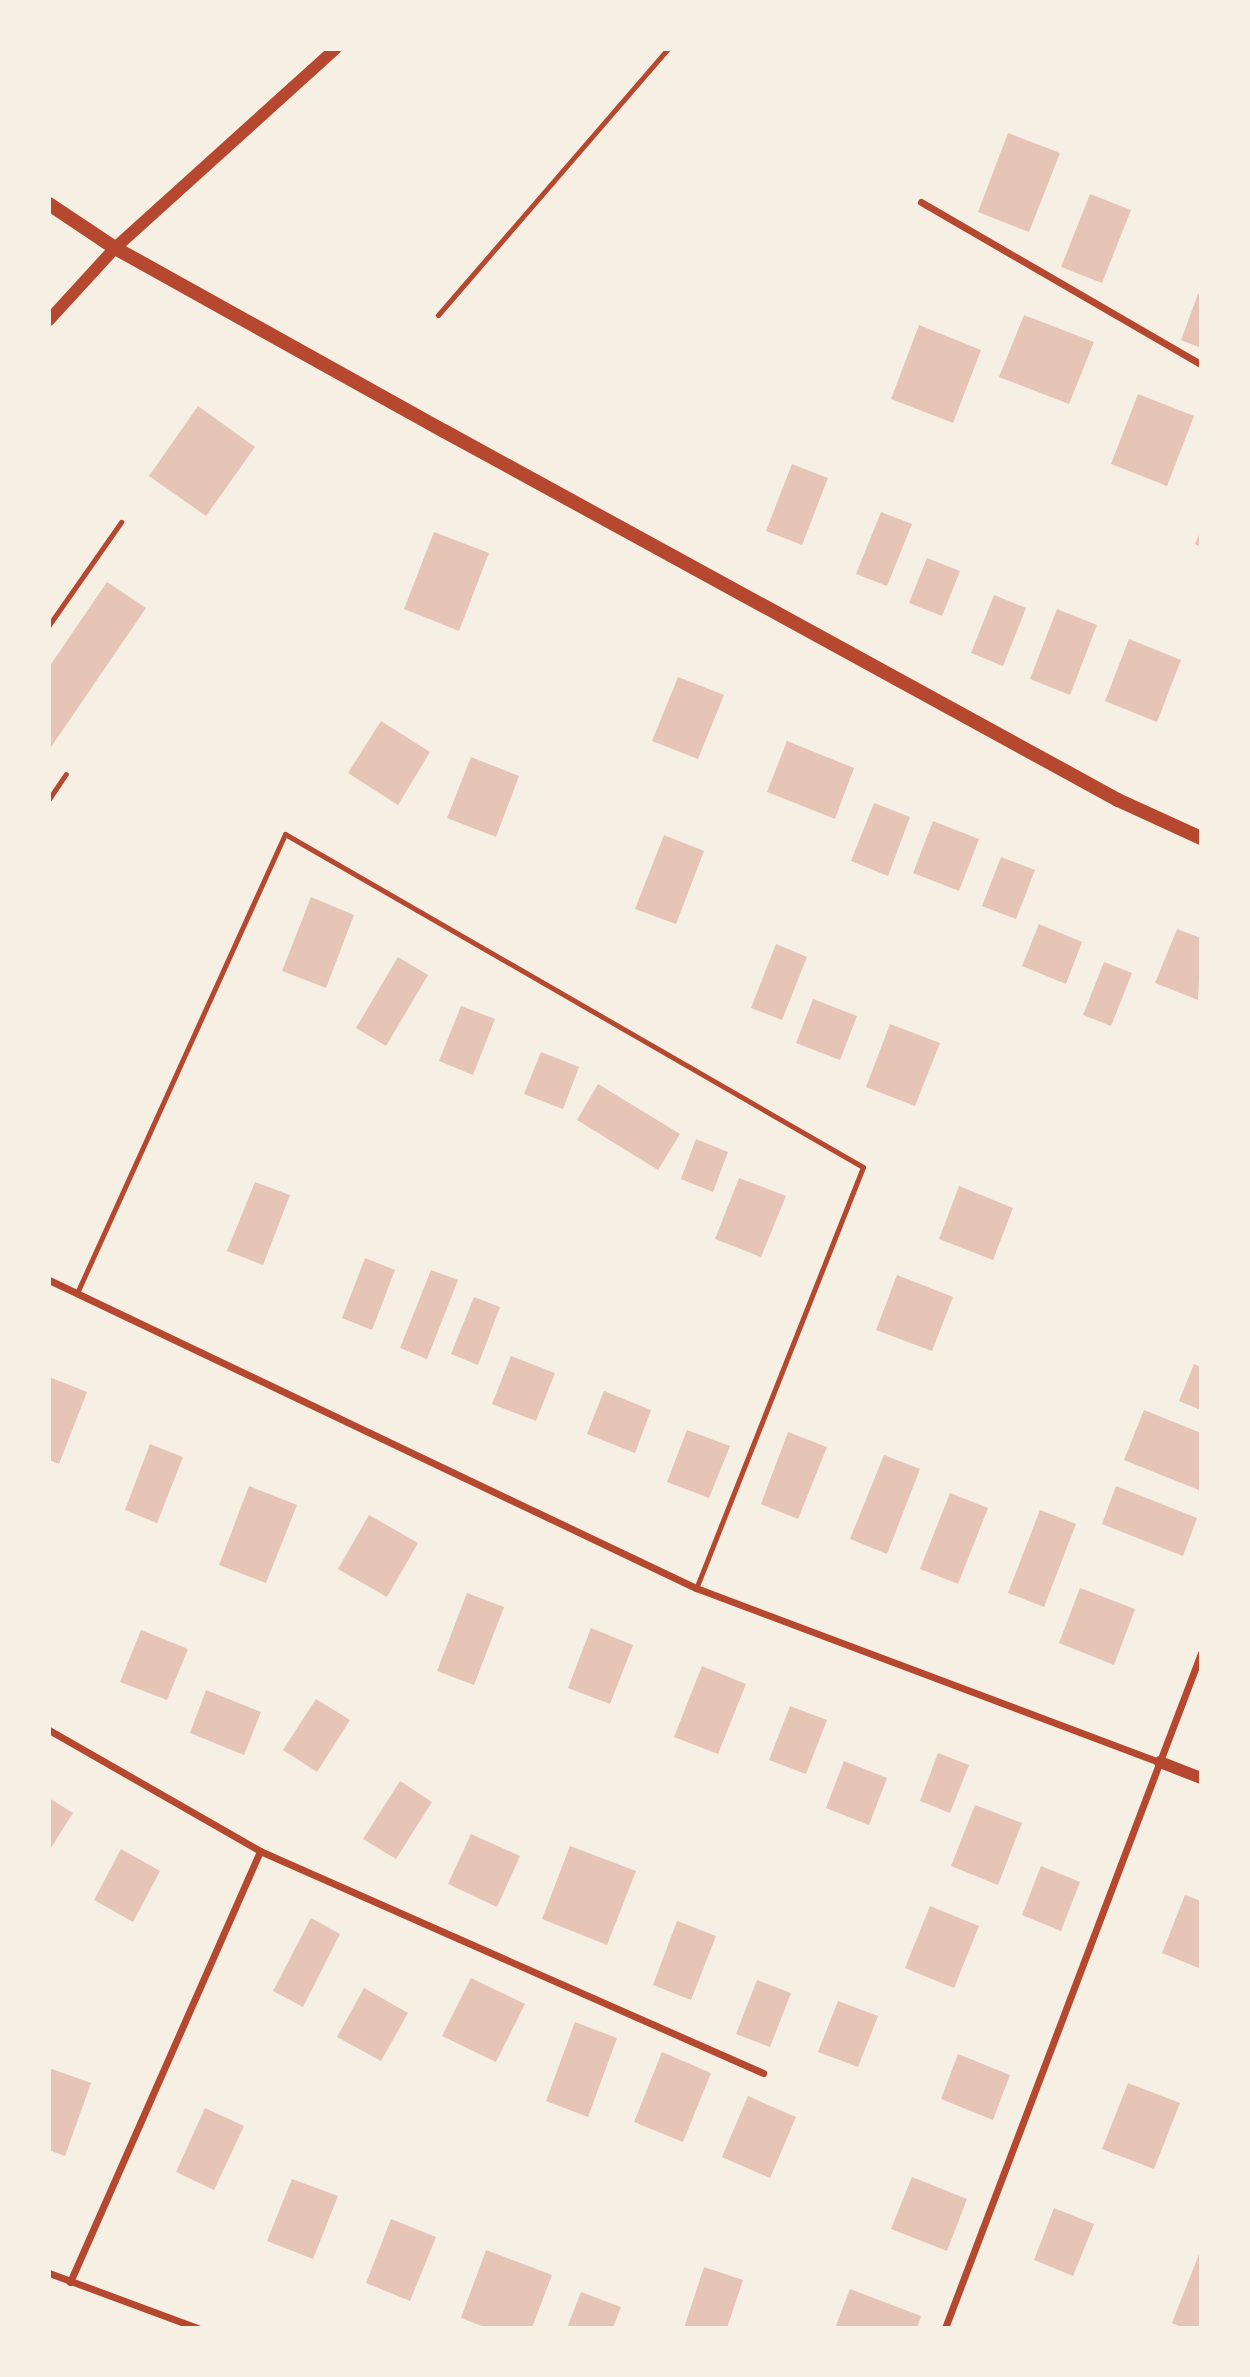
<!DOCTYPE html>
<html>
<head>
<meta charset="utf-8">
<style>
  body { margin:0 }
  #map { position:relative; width:1250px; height:2377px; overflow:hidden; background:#f6efe4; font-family:Rubik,sans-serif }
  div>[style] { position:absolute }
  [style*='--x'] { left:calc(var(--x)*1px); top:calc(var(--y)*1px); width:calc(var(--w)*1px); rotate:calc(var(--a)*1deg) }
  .building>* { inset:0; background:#e6c5b7 }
  .service>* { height:5px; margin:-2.5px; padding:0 2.5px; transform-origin:2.5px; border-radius:2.5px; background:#b5482f }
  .minor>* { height:7px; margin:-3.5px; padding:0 3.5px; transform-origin:3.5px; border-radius:3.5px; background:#b5482f }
  .tertiary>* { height:12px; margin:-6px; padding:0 6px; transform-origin:6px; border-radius:6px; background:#b5482f }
  .secondary>* { height:14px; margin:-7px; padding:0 7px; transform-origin:7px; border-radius:7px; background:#b5482f }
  span { translate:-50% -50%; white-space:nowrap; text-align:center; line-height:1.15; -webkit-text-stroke:5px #f6efe4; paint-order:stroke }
  .frame { position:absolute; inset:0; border:51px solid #f6efe4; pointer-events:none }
</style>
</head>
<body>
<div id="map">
  <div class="building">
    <i style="clip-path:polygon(1008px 133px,1060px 153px,1029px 232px,978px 212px)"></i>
    <i style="clip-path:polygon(1090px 194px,1131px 210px,1102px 283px,1061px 267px)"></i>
    <i style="clip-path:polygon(1198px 294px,1201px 295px,1201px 348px,1181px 340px)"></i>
    <i style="clip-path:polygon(1024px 315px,1094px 342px,1069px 404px,999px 377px)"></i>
    <i style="clip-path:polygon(919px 325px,981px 350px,953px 423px,891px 399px)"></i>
    <i style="clip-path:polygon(1138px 394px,1194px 416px,1167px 486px,1111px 464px)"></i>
    <i style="clip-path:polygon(198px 406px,255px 447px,206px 516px,149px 476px)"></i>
    <i style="clip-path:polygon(792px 464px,828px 478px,802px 545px,766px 531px)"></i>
    <i style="clip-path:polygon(881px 512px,912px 524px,887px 586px,856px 574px)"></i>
    <i style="clip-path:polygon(1201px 530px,1201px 547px,1195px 544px)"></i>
    <i style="clip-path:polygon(434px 532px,489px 553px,459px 631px,404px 609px)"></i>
    <i style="clip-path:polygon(927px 558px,960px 571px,942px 616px,909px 603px)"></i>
    <i style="clip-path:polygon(107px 582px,146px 608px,49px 750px,49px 667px)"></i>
    <i style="clip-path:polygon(994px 595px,1026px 608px,1003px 666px,971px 653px)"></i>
    <i style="clip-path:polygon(1057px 609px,1097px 625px,1070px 695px,1030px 679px)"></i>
    <i style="clip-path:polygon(1129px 639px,1181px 660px,1157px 722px,1105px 701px)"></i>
    <i style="clip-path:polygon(678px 677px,724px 695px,698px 759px,652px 741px)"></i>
    <i style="clip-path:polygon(381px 721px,430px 752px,398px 805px,348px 773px)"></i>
    <i style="clip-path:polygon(787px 741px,854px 768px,835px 819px,767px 792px)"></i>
    <i style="clip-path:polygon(471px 757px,519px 776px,496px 837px,447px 818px)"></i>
    <i style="clip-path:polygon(874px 803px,910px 817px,888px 876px,851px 861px)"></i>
    <i style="clip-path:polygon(933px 821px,979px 839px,959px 891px,913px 873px)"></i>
    <i style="clip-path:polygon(664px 835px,704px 851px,676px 924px,635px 909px)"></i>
    <i style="clip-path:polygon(1001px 857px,1035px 870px,1016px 919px,982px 906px)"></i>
    <i style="clip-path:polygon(311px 897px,354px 915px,326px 988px,282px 971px)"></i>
    <i style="clip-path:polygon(1039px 924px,1082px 942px,1066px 984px,1022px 966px)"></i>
    <i style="clip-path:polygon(1177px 929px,1201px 938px,1198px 1000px,1155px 983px)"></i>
    <i style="clip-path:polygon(776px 944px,807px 957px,782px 1020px,751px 1008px)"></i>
    <i style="clip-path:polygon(398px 957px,428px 975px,386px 1046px,356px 1028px)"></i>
    <i style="clip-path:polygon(1104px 962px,1132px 973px,1111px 1026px,1083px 1015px)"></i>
    <i style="clip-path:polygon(813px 999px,857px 1016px,840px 1060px,796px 1043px)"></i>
    <i style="clip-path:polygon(461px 1006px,495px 1019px,473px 1075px,439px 1061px)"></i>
    <i style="clip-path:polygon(890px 1024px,940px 1043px,915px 1106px,866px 1087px)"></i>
    <i style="clip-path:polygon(541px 1052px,579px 1067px,563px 1109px,524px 1094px)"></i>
    <i style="clip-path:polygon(598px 1084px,680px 1134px,658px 1170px,577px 1120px)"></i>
    <i style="clip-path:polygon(696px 1139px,728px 1152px,713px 1192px,681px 1179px)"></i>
    <i style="clip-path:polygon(739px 1178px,786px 1196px,761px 1257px,715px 1239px)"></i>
    <i style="clip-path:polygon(255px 1182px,290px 1195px,263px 1265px,227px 1251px)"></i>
    <i style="clip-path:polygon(959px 1186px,1013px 1208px,993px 1260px,939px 1239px)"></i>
    <i style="clip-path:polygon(365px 1258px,395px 1270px,372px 1330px,342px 1318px)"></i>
    <i style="clip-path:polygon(431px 1270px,458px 1280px,427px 1359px,400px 1348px)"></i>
    <i style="clip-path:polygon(897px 1275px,953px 1297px,932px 1351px,876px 1330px)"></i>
    <i style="clip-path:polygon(474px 1297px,500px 1307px,478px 1365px,451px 1354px)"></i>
    <i style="clip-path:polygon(511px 1356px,555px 1373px,536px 1421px,492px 1404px)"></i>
    <i style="clip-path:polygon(1194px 1364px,1201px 1367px,1201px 1410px,1179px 1401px)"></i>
    <i style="clip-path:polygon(49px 1377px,87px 1392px,59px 1464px,49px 1460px)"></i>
    <i style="clip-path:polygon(604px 1391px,651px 1410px,635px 1453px,587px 1434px)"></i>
    <i style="clip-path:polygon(1144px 1410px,1201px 1433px,1201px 1491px,1124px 1460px)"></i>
    <i style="clip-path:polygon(687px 1430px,730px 1446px,709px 1498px,667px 1482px)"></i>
    <i style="clip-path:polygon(788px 1432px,827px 1447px,798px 1519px,761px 1504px)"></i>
    <i style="clip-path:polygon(150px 1444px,183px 1457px,157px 1523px,125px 1510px)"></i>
    <i style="clip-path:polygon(884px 1455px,920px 1469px,887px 1554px,850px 1539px)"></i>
    <i style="clip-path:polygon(249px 1486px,297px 1505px,266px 1583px,219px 1565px)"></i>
    <i style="clip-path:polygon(1116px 1486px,1197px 1518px,1183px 1556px,1102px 1524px)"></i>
    <i style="clip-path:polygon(950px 1493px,988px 1508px,958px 1584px,920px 1569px)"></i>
    <i style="clip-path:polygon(1040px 1510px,1076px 1524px,1044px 1607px,1008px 1593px)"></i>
    <i style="clip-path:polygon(369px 1515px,418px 1543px,387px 1597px,338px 1569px)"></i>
    <i style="clip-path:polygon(1080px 1588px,1135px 1609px,1114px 1665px,1059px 1643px)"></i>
    <i style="clip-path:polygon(467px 1593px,504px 1607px,474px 1685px,437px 1671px)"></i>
    <i style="clip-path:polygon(591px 1628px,633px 1645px,610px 1704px,568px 1688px)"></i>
    <i style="clip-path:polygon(141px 1630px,188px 1649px,167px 1700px,120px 1682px)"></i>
    <i style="clip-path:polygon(702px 1666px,746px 1684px,718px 1754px,674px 1737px)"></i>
    <i style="clip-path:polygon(206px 1690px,261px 1712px,244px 1755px,190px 1733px)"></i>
    <i style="clip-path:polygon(316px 1699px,350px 1720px,317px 1772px,283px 1750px)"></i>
    <i style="clip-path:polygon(790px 1706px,827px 1720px,806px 1774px,769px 1760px)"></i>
    <i style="clip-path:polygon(938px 1753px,969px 1765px,950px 1813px,920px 1801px)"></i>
    <i style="clip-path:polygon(844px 1761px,887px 1778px,869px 1825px,826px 1808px)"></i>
    <i style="clip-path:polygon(400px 1781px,432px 1802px,396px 1859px,363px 1839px)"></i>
    <i style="clip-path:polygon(49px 1798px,73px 1813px,49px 1851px)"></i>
    <i style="clip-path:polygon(975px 1805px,1022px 1823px,998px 1885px,951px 1866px)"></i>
    <i style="clip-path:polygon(471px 1834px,520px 1856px,497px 1907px,448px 1884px)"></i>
    <i style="clip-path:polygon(570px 1846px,636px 1871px,607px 1945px,542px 1919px)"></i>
    <i style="clip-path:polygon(121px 1849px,160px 1871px,133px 1922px,94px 1900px)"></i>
    <i style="clip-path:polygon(1041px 1866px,1080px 1882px,1061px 1931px,1022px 1915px)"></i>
    <i style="clip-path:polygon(1185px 1895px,1201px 1901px,1201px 1969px,1162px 1953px)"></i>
    <i style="clip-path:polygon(930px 1906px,979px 1926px,954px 1988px,905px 1968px)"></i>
    <i style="clip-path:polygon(311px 1918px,340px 1934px,303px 2007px,273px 1991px)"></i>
    <i style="clip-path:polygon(677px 1921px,716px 1936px,691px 2000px,653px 1985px)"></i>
    <i style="clip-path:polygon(471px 1978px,525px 2004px,496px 2062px,442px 2036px)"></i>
    <i style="clip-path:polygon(757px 1980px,791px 1993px,770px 2047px,736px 2034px)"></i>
    <i style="clip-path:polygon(364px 1988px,408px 2013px,381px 2061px,337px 2037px)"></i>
    <i style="clip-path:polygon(838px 2001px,878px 2016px,858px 2067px,818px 2052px)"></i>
    <i style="clip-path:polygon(575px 2022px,617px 2038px,588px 2117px,546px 2101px)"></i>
    <i style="clip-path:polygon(662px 2052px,711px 2073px,683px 2142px,634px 2122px)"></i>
    <i style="clip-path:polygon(958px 2054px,1010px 2075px,993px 2120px,941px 2099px)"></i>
    <i style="clip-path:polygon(49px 2068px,91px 2083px,65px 2156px,49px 2150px)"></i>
    <i style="clip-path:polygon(1128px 2083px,1180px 2103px,1154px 2169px,1102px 2149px)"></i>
    <i style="clip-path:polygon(748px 2096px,796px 2117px,770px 2178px,722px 2157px)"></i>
    <i style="clip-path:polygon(205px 2108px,244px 2126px,214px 2190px,176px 2172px)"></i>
    <i style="clip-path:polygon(912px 2177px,967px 2199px,947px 2251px,891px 2229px)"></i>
    <i style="clip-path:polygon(292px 2179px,338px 2196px,313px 2259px,267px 2241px)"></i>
    <i style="clip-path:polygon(1054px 2208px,1094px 2224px,1073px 2276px,1034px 2260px)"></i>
    <i style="clip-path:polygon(391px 2219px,436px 2237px,410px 2301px,366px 2283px)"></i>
    <i style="clip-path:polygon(1201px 2249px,1201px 2328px,1184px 2328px,1172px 2323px)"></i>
    <i style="clip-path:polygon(486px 2250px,552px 2275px,532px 2328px,487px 2328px,461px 2318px)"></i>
    <i style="clip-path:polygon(704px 2267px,743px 2280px,727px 2328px,684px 2328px)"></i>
    <i style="clip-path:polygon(850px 2289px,921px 2316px,917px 2328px,835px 2328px)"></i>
    <i style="clip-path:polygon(581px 2292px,621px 2307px,613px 2328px,567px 2328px)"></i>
  </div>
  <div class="service">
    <i style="--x:438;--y:315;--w:352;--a:-49.2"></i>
    <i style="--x:49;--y:625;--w:126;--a:-55"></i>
    <i style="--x:49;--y:799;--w:30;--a:-56"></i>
    <i style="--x:77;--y:1293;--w:504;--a:-65.62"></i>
    <i style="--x:285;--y:834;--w:667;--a:29.95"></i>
    <i style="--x:863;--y:1167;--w:453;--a:111.6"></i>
  </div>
  <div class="minor">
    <i style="--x:921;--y:202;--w:323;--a:30.1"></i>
    <i style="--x:49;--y:1280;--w:717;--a:25.46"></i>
    <i style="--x:696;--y:1588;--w:496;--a:20.6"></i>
    <i style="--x:49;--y:1730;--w:243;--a:29.8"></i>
    <i style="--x:260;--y:1851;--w:550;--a:23.81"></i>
    <i style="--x:49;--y:2273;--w:159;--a:20.3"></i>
    <i style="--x:70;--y:2282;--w:471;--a:-66.2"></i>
    <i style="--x:945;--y:2328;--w:722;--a:-69.23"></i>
  </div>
  <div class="tertiary">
    <i style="--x:49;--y:320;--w:98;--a:-47.5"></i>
    <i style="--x:115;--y:248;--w:297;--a:-42.1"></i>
    <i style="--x:1160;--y:1762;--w:44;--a:21.3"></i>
  </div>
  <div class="secondary">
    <i style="--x:49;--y:204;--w:79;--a:33.7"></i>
    <i style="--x:115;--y:248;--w:376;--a:29.1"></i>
    <i style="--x:444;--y:431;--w:768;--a:28.7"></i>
    <i style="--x:1118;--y:800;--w:91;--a:24.6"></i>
  </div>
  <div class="frame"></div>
</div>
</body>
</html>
